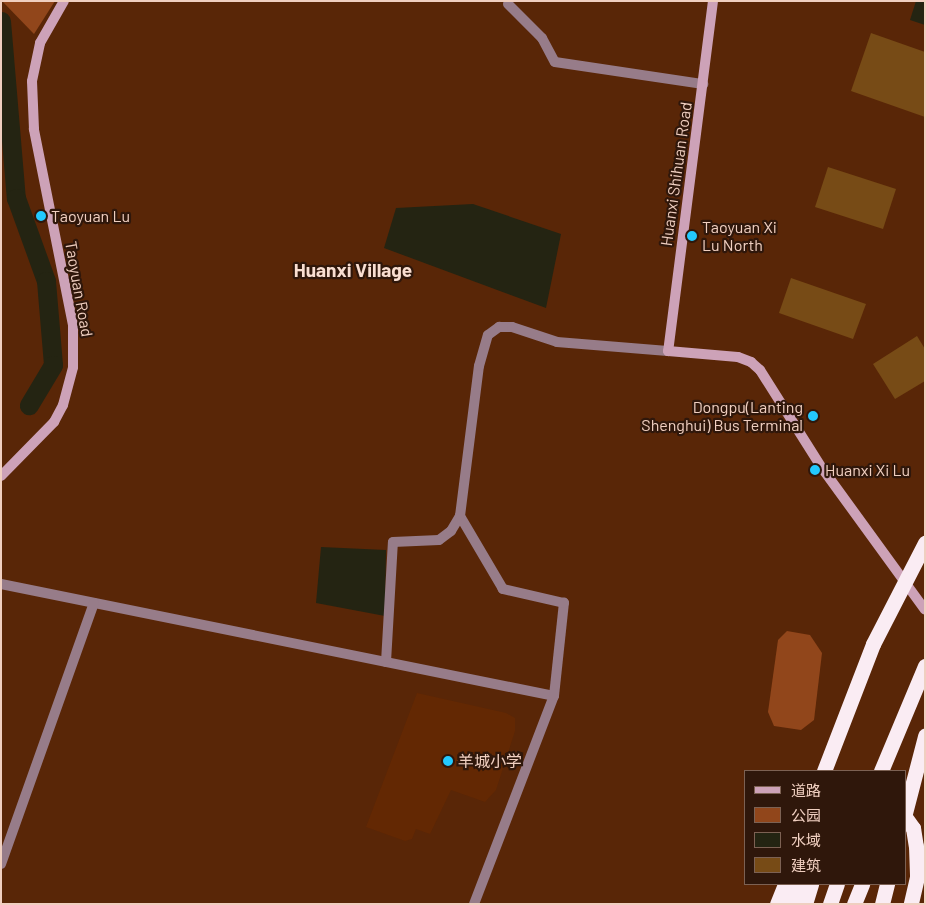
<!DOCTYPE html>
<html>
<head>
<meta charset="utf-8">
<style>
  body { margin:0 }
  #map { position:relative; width:926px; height:905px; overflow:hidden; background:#592607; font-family:Barlow,"Noto Sans SC",sans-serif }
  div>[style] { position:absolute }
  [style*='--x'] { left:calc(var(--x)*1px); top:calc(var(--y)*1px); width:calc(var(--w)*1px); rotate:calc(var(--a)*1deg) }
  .built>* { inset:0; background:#632803 }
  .green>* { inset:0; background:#91461b }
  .water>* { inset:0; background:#242412 }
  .river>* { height:19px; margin:-9.5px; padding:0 9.5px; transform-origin:9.5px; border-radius:9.5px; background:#242412 }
  .building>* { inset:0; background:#774b16 }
  .street>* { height:10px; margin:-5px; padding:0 5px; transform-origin:5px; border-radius:5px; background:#977c89 }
  .secondary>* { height:10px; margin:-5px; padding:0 5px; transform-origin:5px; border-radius:5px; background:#cda2b8 }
  .highway>* { height:15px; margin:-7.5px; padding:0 7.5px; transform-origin:7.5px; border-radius:7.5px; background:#faecf3 }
  .highway-bridge>* { height:15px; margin:-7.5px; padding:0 7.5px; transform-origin:7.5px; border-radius:7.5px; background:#faecf3 }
  .dots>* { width:14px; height:14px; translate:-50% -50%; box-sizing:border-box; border:2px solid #2f170b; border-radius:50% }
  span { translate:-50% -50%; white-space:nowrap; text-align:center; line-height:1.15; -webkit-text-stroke:4.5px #2f170b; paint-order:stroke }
  .street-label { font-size:16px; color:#f0cfc0 }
  .poi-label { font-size:16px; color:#f0cfc0 }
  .left { translate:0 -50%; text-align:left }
  .right { translate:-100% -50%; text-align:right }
  .quarter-label { font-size:19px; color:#f9ded1; font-weight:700 }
  .frame { position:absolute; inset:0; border:2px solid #f0cfc0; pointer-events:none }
  .legend { position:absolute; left:744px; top:770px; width:162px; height:115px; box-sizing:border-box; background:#2f170b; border:1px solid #7c6153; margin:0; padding:6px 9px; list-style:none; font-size:15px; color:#f0cfc0 }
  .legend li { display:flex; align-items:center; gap:10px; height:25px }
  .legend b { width:25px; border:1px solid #7c6153 }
</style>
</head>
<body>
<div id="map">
  <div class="built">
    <i style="clip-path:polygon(417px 693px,506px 713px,515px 718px,515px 731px,496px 790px,485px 802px,451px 790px,430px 834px,416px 829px,412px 839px,405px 841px,366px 827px)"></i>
  </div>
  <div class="green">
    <i style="clip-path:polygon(2px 1px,55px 1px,34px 34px)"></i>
    <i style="clip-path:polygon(787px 631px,810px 635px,822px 653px,814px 720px,801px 730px,774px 726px,768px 712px,778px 640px)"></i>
  </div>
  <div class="water">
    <i style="clip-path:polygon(916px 1px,925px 1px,925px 25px,910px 20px)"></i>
    <i style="clip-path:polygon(473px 204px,561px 234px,546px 308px,384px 248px,396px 208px)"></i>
    <i style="clip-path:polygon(321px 547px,386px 550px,385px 616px,316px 603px)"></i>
  </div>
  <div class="river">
    <i style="--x:1;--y:21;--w:178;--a:85.2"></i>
    <i style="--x:16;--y:198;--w:88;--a:70.1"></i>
    <i style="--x:46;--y:281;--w:84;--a:85.2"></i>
    <i style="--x:53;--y:365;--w:47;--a:121"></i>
  </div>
  <div class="building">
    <i style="clip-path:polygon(871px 33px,925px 52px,925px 117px,851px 91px)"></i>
    <i style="clip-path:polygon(828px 167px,896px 189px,883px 229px,815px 207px)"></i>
    <i style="clip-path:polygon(791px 278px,866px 304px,853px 339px,779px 313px)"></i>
    <i style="clip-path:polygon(917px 336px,925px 349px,925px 381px,895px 399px,873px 364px)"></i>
  </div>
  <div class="street">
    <i style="--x:508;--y:4;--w:48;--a:45"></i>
    <i style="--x:542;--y:38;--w:27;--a:62"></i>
    <i style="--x:555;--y:62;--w:150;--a:8.5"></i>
    <i style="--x:1;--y:584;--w:564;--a:11.45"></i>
    <i style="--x:386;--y:662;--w:120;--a:-86.7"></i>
    <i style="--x:393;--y:542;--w:46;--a:-2.5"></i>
    <i style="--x:439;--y:540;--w:15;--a:-37"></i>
    <i style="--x:451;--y:531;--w:17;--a:-59"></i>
    <i style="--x:1;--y:864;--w:277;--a:-70.4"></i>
    <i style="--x:474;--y:904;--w:223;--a:-69"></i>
    <i style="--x:554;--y:696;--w:94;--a:-83.9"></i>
    <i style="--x:564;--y:603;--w:63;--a:-167.1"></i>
    <i style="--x:503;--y:589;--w:85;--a:-120.5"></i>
    <i style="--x:460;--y:516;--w:151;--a:-82.8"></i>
    <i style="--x:479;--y:366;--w:32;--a:-74"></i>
    <i style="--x:488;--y:335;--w:14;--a:-36"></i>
    <i style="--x:499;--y:327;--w:13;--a:0"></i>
    <i style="--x:512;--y:327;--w:47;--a:18.4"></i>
    <i style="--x:557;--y:342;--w:111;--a:4.6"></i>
  </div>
  <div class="secondary">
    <i style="--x:713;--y:1;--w:353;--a:97.3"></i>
    <i style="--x:668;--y:351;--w:70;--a:4.9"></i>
    <i style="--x:738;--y:357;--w:14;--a:21"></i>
    <i style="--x:751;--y:362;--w:12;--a:42"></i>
    <i style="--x:760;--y:370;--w:116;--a:57.7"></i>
    <i style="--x:822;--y:468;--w:175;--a:54"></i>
    <i style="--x:1;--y:476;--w:76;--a:-45.5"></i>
    <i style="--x:54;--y:422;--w:19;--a:-62"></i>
    <i style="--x:63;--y:405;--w:39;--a:-75"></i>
    <i style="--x:73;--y:367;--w:42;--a:-90"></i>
    <i style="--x:73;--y:325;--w:200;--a:-101.3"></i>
    <i style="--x:34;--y:129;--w:48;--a:-92.4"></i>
    <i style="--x:32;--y:81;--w:39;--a:-78"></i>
    <i style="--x:40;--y:43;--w:48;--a:-60.3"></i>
  </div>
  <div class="highway">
    <i style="--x:824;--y:771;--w:136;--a:-68.9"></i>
    <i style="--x:881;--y:771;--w:114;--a:-67.3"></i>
    <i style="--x:905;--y:813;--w:80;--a:-75.4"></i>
    <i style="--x:905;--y:817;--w:14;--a:54"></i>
    <i style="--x:913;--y:828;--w:18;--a:81"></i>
    <i style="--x:916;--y:846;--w:31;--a:88"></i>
    <i style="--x:917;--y:877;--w:28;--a:103"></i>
    <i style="--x:777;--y:904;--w:22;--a:-68"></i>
    <i style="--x:792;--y:904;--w:22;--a:-68"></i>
    <i style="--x:805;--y:904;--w:21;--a:-73"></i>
    <i style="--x:830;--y:904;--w:21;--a:-71"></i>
    <i style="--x:854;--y:904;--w:22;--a:-68"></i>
    <i style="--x:882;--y:904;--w:21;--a:-76"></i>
  </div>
  <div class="highway-bridge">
    <i style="--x:873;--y:644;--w:114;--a:-62.8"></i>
  </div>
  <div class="dots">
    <i style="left:41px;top:216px;background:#23c9fe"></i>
    <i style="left:692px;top:236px;background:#23c9fe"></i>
    <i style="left:813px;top:416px;background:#23c9fe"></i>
    <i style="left:815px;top:470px;background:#23c9fe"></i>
    <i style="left:448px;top:761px;background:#23c9fe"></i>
  </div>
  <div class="street-label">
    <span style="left:676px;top:174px;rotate:-82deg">Huanxi Shihuan Road</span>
    <span style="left:79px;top:289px;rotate:80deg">Taoyuan Road</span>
  </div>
  <div class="poi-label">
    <span class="left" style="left:51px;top:216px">Taoyuan Lu</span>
    <span class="left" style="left:702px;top:236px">Taoyuan Xi<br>Lu North</span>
    <span class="right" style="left:803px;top:416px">Dongpu(Lanting<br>Shenghui) Bus Terminal</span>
    <span class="left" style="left:825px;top:470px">Huanxi Xi Lu</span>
    <span class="left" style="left:458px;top:761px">羊城小学</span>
  </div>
  <div class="quarter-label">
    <span style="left:353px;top:270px">Huanxi Village</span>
  </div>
  <div class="frame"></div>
  <ul class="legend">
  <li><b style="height:6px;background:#cda2b8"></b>道路</li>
  <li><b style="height:14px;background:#91461b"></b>公园</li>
  <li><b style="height:14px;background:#242412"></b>水域</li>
  <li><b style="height:14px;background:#774b16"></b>建筑</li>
  </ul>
</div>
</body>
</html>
